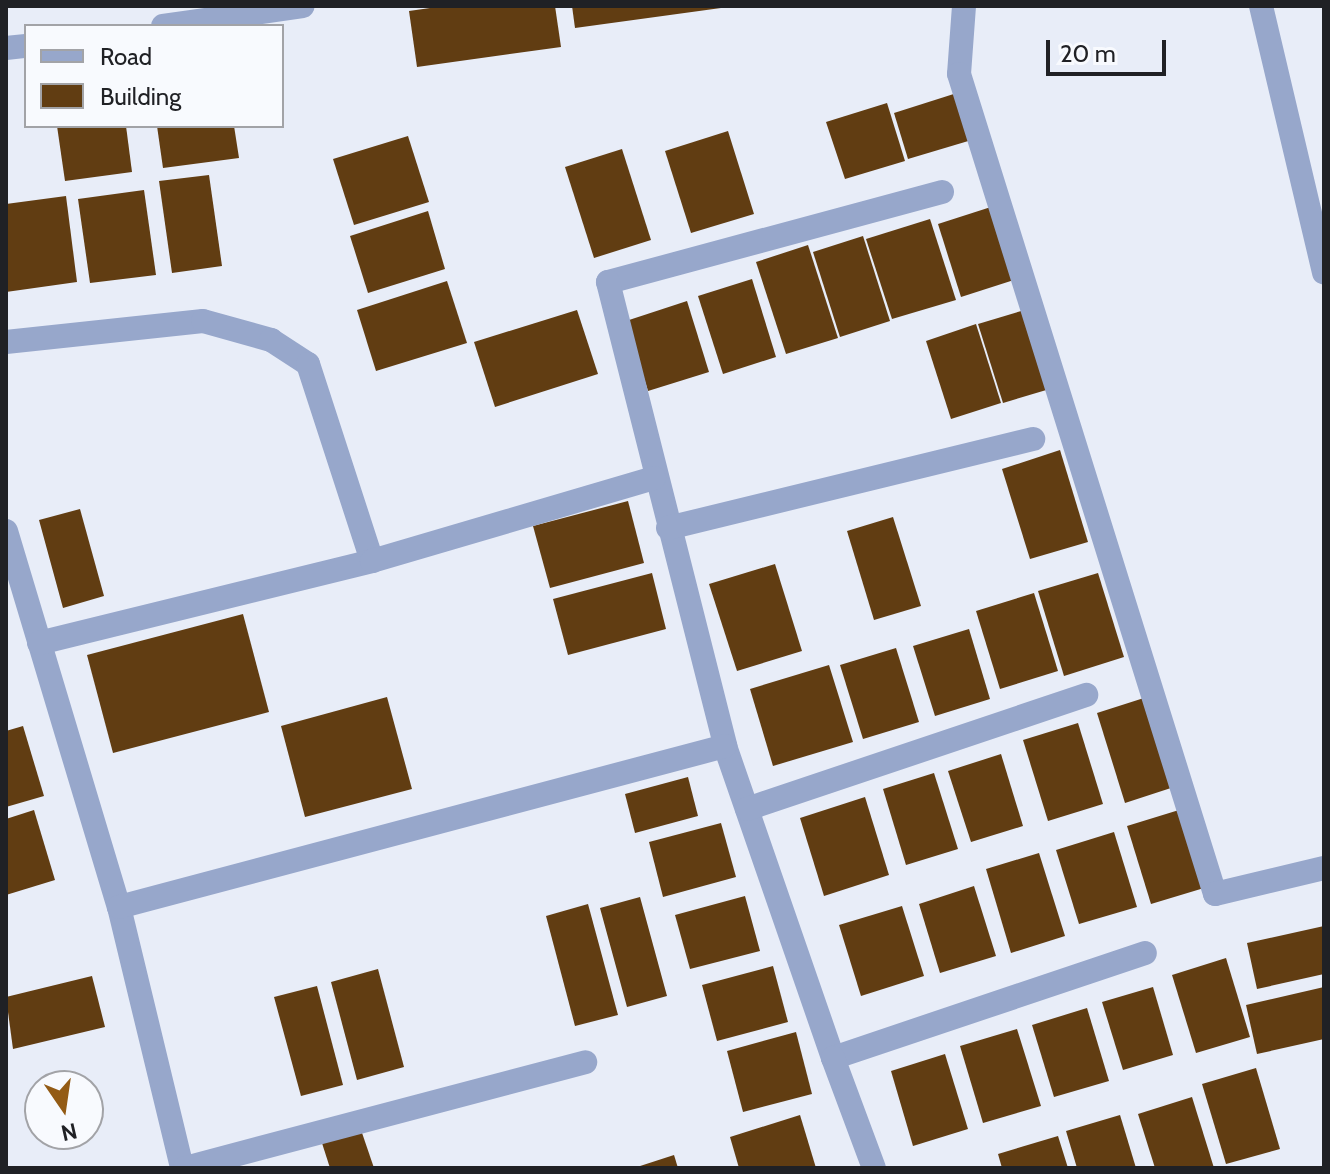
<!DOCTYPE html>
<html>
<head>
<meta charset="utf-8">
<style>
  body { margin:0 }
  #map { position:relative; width:1330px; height:1174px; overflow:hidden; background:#e8edf8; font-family:Cabin,sans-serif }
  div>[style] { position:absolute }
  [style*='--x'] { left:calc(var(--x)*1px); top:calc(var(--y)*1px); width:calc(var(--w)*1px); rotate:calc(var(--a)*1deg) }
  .building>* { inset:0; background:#613d12 }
  .lane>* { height:24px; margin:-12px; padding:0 12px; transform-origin:12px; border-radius:12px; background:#97a7cb }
  .street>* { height:24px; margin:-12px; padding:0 12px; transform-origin:12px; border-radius:12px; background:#97a7cb }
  span { translate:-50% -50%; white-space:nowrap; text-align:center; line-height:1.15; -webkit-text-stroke:8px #f8fafe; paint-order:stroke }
  .frame { position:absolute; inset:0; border:8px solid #202125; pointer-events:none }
  .legend { position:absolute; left:24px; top:24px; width:260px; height:104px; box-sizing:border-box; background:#f8fafe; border:2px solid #a2a3a7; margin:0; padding:10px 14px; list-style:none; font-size:24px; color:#202125 }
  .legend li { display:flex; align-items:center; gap:16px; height:40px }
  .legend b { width:40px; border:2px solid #a2a3a7 }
  .north { position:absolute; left:24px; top:1070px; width:80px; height:80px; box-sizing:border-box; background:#f8fafe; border:2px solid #a2a3a7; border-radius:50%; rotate:167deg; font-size:22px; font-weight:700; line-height:32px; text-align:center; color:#202125 }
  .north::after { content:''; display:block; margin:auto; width:28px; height:36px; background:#935b15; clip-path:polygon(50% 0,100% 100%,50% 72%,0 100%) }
  .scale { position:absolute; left:1046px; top:40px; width:120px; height:36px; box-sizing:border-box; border:4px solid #202125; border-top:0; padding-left:10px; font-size:24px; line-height:28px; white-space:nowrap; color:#202125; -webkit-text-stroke:6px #f8fafe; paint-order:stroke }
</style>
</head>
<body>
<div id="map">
  <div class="building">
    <i style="clip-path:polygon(444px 6px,555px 6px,561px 47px,417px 67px,409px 11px)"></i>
    <i style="clip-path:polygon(572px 6px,721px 6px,721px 8px,575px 28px)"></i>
    <i style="clip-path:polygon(960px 92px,975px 139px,908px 159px,894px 113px)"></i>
    <i style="clip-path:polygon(887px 103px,905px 161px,845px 179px,826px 122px)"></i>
    <i style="clip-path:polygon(57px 126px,126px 126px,132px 172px,65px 181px)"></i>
    <i style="clip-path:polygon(157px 126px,234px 126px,239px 158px,163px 168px)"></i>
    <i style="clip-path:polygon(728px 131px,754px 214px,691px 233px,665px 151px)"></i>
    <i style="clip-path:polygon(408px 136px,429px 202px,354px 225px,333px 159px)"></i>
    <i style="clip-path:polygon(622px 149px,651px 240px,594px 258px,565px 167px)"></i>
    <i style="clip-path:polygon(209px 175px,222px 266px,172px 273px,159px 181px)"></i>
    <i style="clip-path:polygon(144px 190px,156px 275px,90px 283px,78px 199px)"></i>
    <i style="clip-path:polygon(66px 196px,77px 282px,6px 292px,6px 204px)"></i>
    <i style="clip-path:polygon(994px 206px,1017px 279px,961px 297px,938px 224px)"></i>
    <i style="clip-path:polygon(428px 211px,445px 269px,368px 293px,350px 236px)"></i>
    <i style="clip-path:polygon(930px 219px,956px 300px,892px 319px,866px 239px)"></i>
    <i style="clip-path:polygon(863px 236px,890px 321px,840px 337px,813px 252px)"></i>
    <i style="clip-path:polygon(808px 245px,838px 338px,786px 354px,756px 262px)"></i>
    <i style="clip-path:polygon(752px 279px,776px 357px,723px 374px,698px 296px)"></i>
    <i style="clip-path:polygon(447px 281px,467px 343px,376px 371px,357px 310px)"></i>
    <i style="clip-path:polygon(687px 301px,709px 372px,648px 391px,626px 321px)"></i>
    <i style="clip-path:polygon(1028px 309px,1053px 388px,1003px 403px,978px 324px)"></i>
    <i style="clip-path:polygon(577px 310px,598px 374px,495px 407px,474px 342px)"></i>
    <i style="clip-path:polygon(976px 324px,1001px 403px,951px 419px,926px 341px)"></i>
    <i style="clip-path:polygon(1060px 450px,1088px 542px,1030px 559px,1002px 469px)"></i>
    <i style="clip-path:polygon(628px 501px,644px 563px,550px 588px,533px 526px)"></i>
    <i style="clip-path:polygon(80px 509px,104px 596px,63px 608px,39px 520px)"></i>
    <i style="clip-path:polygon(893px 517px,921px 606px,874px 620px,847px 531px)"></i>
    <i style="clip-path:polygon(775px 564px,802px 651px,737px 671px,709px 584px)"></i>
    <i style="clip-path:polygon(652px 573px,666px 629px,568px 655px,553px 599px)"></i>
    <i style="clip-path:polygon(1098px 573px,1124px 657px,1064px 676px,1038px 591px)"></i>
    <i style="clip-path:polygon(1034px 593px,1058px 671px,1000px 689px,976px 611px)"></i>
    <i style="clip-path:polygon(243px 614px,269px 712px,113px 753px,87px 655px)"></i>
    <i style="clip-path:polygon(969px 629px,990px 699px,935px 716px,913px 646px)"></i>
    <i style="clip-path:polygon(896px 648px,919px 722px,863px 739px,840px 665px)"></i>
    <i style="clip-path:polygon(829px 665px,853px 742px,773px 766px,750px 689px)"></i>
    <i style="clip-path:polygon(387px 697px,412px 789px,305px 817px,281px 726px)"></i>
    <i style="clip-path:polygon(1147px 697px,1174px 787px,1125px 803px,1097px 713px)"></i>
    <i style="clip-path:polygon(1078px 723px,1103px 804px,1048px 821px,1023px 740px)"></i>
    <i style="clip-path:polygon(23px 726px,44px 796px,6px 807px,6px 731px)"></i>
    <i style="clip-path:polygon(1001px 754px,1023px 826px,971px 842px,948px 771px)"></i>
    <i style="clip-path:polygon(934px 773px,958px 849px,906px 865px,883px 789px)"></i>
    <i style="clip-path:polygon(688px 777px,698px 816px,635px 833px,625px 794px)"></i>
    <i style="clip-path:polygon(865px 797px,889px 875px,824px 896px,800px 818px)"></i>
    <i style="clip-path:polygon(34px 810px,55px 880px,6px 895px,6px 819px)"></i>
    <i style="clip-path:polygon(1179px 810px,1204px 888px,1151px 904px,1127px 826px)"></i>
    <i style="clip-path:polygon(721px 823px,736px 877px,663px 897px,649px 842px)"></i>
    <i style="clip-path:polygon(1114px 832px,1137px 907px,1079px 924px,1056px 850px)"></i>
    <i style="clip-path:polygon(1039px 853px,1065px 936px,1011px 953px,986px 869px)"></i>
    <i style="clip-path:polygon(974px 886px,996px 956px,940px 973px,919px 904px)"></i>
    <i style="clip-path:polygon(745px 896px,760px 951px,690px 969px,675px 915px)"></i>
    <i style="clip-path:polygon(640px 897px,667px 996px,627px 1007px,600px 908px)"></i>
    <i style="clip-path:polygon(588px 904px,618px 1015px,575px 1026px,546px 916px)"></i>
    <i style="clip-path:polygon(902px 906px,924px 976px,861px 996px,839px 925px)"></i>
    <i style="clip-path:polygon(1324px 926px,1324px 974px,1257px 989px,1247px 943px)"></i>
    <i style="clip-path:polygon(1226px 958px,1250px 1037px,1196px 1053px,1172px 975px)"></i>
    <i style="clip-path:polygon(773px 966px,788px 1022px,717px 1041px,702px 985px)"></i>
    <i style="clip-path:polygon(378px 969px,404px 1067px,357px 1080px,331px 982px)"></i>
    <i style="clip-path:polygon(92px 976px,105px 1027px,13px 1049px,6px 997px)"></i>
    <i style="clip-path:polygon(317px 986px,343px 1085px,301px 1096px,274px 997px)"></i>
    <i style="clip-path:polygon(1153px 987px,1173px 1055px,1123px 1070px,1102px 1002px)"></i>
    <i style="clip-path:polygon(1324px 987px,1324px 1039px,1257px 1054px,1246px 1005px)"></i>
    <i style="clip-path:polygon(1087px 1008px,1109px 1081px,1054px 1097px,1032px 1025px)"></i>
    <i style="clip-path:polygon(1017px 1029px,1041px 1106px,983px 1123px,960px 1046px)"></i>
    <i style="clip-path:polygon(796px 1032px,812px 1094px,743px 1112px,727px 1051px)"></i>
    <i style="clip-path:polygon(945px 1054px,968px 1129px,913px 1146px,891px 1071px)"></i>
    <i style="clip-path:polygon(1256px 1068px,1280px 1149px,1226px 1164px,1202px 1084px)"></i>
    <i style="clip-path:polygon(1192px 1097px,1214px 1168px,1155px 1168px,1138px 1114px)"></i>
    <i style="clip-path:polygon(800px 1115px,816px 1168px,739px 1168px,730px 1137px)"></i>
    <i style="clip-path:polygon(1120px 1115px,1136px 1168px,1077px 1168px,1066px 1131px)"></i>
    <i style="clip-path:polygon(360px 1127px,374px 1168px,330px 1168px,321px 1140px)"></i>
    <i style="clip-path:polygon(1058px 1136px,1068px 1168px,1002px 1168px,998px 1154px)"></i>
    <i style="clip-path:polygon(674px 1155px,678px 1168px,637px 1168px,637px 1167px)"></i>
  </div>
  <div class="lane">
    <i style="--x:964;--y:6;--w:68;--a:94.2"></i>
    <i style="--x:959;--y:74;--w:859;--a:72.66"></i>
    <i style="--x:1215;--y:894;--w:112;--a:-13.4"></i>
    <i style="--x:1261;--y:6;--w:274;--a:76.7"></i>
  </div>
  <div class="street">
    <i style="--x:163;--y:26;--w:141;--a:-8.1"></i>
    <i style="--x:6;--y:48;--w:20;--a:-6"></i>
    <i style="--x:942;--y:192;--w:346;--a:164.9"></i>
    <i style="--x:608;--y:282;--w:479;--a:75.8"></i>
    <i style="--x:725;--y:746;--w:330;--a:70.9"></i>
    <i style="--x:833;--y:1058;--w:329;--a:-18.6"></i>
    <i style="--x:6;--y:342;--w:198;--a:-6.1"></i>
    <i style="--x:203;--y:321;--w:71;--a:15.6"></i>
    <i style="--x:271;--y:340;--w:44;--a:33"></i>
    <i style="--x:308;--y:364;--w:207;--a:72"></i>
    <i style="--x:668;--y:528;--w:376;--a:-13.7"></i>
    <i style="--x:6;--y:531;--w:393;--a:73.3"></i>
    <i style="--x:119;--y:907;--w:268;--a:76.4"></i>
    <i style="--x:39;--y:643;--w:343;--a:-13.8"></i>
    <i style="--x:372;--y:561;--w:294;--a:-16.4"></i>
    <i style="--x:747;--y:809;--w:358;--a:-18.6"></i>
    <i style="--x:119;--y:907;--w:627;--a:-14.88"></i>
    <i style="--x:833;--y:1058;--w:117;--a:69.6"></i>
    <i style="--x:185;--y:1168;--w:414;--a:-14.8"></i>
  </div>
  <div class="frame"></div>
  <ul class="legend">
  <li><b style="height:10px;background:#97a7cb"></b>Road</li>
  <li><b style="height:22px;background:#613d12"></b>Building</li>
  </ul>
  <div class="north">N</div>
  <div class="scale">20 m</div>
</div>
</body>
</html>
